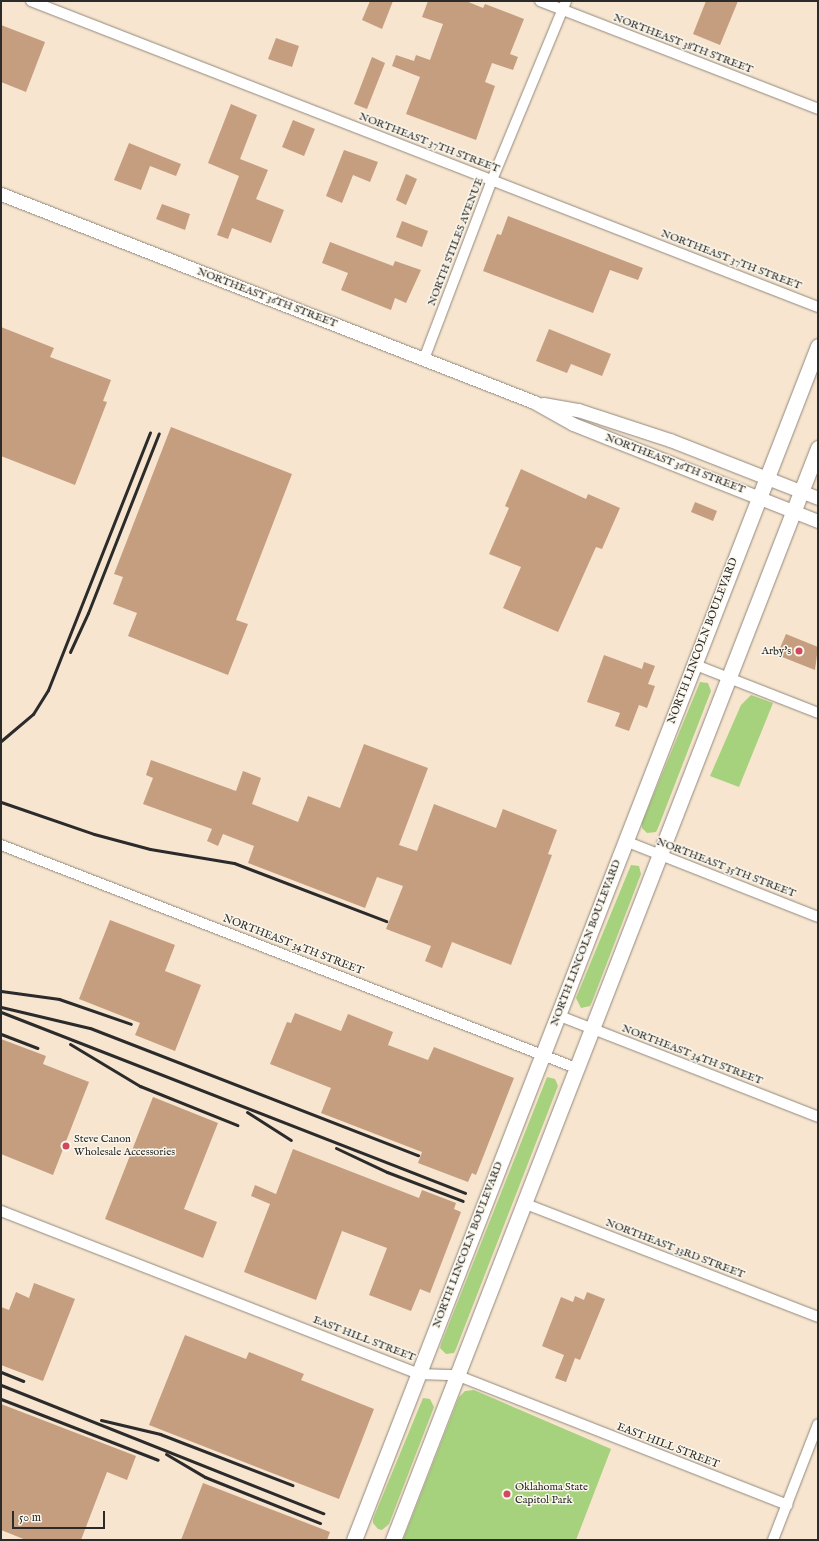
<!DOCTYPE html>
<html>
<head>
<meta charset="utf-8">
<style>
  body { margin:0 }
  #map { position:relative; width:819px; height:1541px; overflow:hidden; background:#f7e5cf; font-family:"IM FELL English",serif }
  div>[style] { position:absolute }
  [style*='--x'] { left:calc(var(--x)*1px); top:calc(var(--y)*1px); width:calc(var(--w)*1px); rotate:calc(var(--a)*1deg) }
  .green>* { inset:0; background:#a6d17d }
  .building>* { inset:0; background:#c59e80 }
  .roads { filter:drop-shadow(0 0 1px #91887d) drop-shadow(0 0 1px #91887d) }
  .minor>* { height:10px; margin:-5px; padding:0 5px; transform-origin:5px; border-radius:5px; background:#fff }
  .secondary>* { height:13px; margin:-6.5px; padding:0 6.5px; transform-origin:6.5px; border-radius:6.5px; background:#fff }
  .primary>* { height:15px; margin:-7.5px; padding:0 7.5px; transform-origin:7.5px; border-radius:7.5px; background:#fff }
  .rail>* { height:3px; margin:-1.5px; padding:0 1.5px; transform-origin:1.5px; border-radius:1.5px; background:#2b2b2b }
  .dots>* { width:11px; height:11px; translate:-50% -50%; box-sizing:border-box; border:2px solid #fbf7ec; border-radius:50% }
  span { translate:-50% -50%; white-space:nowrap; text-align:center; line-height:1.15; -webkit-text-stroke:3px #fbf7ec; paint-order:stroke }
  .street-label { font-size:11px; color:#2b2b2b }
  .poi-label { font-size:11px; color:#2b2b2b }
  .right { translate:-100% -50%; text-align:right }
  .left { translate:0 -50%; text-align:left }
  .frame { position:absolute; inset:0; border:2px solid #2b2b2b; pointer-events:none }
  .scale { position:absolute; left:12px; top:1511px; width:93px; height:18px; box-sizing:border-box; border:2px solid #2b2b2b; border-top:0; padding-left:5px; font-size:12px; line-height:14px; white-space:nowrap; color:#2b2b2b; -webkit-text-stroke:3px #fbf7ec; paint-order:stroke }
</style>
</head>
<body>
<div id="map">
  <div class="green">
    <i style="clip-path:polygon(700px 682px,708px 683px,711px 691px,658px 828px,656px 832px,647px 833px,642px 828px,642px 823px)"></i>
    <i style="clip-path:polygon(751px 695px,773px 703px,739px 787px,710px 776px,741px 705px)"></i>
    <i style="clip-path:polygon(631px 865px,639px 866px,641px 874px,592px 1002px,590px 1006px,581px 1008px,576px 998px)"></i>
    <i style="clip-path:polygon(547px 1077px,555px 1079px,558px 1086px,456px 1349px,454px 1353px,446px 1354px,440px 1348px,441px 1344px)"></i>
    <i style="clip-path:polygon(474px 1390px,611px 1449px,576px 1540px,403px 1540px,459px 1397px,465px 1391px)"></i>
    <i style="clip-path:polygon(423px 1398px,430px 1399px,434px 1407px,389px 1524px,382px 1530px,378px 1529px,373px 1523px,373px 1519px)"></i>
  </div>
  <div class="building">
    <i style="clip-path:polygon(370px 1px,393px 1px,382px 29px,362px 20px)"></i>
    <i style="clip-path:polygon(428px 1px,466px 1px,483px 8px,485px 4px,524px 19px,510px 54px,518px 57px,513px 70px,492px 63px,485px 82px,495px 86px,476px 140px,406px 114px,420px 77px,392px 66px,396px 55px,414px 61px,416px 55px,430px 60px,443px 24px,422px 17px)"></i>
    <i style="clip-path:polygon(706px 1px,738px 1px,720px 45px,693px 34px)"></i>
    <i style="clip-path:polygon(1px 25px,45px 42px,26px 92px,1px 82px)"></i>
    <i style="clip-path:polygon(276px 38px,299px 46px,292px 67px,268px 59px)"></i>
    <i style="clip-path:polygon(372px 57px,385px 63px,367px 109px,354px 104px)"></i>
    <i style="clip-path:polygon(231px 104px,257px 115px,240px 159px,268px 170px,256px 199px,284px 210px,271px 243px,232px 228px,228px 239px,217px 235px,239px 176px,208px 163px)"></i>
    <i style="clip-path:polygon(293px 120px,315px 129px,304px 156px,282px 147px)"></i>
    <i style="clip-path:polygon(129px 143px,181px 164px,176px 176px,150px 166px,141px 190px,114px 180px)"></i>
    <i style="clip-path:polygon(344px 150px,378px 162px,370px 182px,353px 175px,342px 203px,326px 196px)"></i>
    <i style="clip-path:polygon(406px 174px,417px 179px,406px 205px,396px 200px)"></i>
    <i style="clip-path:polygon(162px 204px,190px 214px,185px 230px,156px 219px)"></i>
    <i style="clip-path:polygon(508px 216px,643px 268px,638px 280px,610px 270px,593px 313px,483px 271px,497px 234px,501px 235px)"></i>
    <i style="clip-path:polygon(402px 221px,428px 231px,422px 247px,396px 237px)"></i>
    <i style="clip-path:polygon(330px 242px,393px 266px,395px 261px,421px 270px,406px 303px,395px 298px,391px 310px,341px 290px,348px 273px,322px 263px)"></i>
    <i style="clip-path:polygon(1px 327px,54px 348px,50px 357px,111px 380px,103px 401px,107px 402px,75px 485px,1px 456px)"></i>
    <i style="clip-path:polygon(549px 329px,611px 354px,602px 376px,571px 364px,567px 373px,536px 361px)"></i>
    <i style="clip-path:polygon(171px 427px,292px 474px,236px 620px,248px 624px,228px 675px,128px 636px,137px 613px,113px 604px,123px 577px,114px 574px)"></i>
    <i style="clip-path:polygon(521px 469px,586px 499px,588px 494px,620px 508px,602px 549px,596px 547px,558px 632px,503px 608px,521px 567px,489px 554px,509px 508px,505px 506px)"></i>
    <i style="clip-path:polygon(695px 502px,717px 511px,713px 521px,691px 512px)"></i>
    <i style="clip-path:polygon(786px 634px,818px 647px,815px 670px,777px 655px)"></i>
    <i style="clip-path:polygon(604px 655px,642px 669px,644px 662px,655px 666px,648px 684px,655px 686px,647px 708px,639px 705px,629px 731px,615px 726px,620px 713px,587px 702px)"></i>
    <i style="clip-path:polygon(364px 744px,428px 768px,399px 845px,417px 851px,434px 804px,496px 828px,503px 809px,557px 830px,548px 854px,552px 855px,511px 965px,452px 942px,442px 968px,425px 961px,431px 946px,386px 929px,403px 886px,377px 877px,365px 908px,248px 863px,254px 846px,223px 834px,218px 846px,207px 841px,212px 829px,143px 804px,153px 778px,146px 775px,151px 760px,236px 791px,243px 771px,261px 778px,252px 804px,298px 822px,308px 796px,340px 808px)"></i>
    <i style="clip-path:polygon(110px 920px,175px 945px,165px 971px,201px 985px,175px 1051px,135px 1035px,140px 1023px,79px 999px)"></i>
    <i style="clip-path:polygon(295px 1013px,341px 1031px,348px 1014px,393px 1032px,388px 1045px,428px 1060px,434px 1047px,514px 1078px,476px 1175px,472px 1173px,468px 1182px,418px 1163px,422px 1152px,321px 1113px,331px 1088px,270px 1064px,287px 1022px,291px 1023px)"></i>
    <i style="clip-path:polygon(1px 1039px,46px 1056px,43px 1064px,89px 1082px,53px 1175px,1px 1154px)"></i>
    <i style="clip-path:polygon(153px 1097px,218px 1123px,184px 1209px,217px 1222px,203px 1258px,105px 1219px)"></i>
    <i style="clip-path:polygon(293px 1149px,419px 1198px,422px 1190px,456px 1203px,454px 1209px,461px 1212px,430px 1293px,420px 1289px,411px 1311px,369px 1295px,387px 1248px,342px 1231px,316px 1300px,244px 1272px,270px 1204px,251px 1196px,255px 1185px,276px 1194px)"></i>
    <i style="clip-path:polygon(34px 1283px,75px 1299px,43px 1381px,1px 1365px,1px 1307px,9px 1310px,16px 1292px,29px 1298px)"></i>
    <i style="clip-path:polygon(587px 1292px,605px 1299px,580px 1360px,575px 1358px,566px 1382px,555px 1378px,564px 1355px,542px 1346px,561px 1297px,573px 1302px,575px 1296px,584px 1300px)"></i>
    <i style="clip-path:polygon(185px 1335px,246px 1359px,249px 1352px,304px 1374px,301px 1380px,374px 1409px,339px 1499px,149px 1425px)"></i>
    <i style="clip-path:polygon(1px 1404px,136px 1456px,127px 1480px,107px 1472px,81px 1540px,26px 1540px,1px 1530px)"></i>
    <i style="clip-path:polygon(203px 1483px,330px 1532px,327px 1540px,181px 1540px)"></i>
  </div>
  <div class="roads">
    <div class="minor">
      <i style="--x:31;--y:1;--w:844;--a:21.25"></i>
      <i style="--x:540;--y:1;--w:298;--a:21.2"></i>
      <i style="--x:424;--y:359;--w:191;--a:-69.2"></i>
      <i style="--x:492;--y:180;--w:194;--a:-67.5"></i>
      <i style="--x:693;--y:664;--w:134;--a:21.4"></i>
      <i style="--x:625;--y:841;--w:207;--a:21.5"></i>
      <i style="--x:1;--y:845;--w:617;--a:21.2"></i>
      <i style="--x:557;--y:1015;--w:280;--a:21.3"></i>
      <i style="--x:523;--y:1203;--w:316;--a:21.1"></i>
      <i style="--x:1;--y:1211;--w:448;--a:21.3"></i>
      <i style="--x:418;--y:1374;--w:38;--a:2"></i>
      <i style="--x:456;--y:1375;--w:356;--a:21.4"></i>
      <i style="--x:773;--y:1540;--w:124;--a:-68.8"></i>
    </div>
    <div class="secondary">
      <i style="--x:1;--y:194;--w:572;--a:21.32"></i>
      <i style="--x:534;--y:402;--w:45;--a:29.4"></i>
      <i style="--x:573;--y:424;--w:264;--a:21.6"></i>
      <i style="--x:543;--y:404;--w:36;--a:10"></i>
      <i style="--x:578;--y:410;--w:97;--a:18.1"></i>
      <i style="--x:670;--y:440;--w:159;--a:21.4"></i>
    </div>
    <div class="primary">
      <i style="--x:354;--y:1540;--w:1281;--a:-68.76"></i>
      <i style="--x:393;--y:1540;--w:1172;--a:-68.73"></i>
    </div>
  </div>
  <div class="rail">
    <i style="--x:70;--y:652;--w:43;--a:-65.2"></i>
    <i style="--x:88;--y:613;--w:193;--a:-68.5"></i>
    <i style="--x:1;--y:741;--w:42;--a:-40.2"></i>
    <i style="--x:33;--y:714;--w:28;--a:-58"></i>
    <i style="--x:48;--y:690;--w:277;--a:-68.4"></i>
    <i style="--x:1;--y:802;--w:98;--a:19"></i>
    <i style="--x:94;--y:834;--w:58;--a:15"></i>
    <i style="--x:150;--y:849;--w:85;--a:9.5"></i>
    <i style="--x:234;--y:863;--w:163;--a:20.9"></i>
    <i style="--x:1;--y:991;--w:59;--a:7.9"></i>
    <i style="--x:59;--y:999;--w:76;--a:19.1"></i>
    <i style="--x:1;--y:1007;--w:91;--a:13.3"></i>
    <i style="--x:90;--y:1028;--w:352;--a:21.2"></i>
    <i style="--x:1;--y:1012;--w:498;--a:21.3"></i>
    <i style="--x:1;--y:1034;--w:39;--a:21"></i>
    <i style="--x:70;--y:1044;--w:82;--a:31"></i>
    <i style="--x:140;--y:1086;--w:105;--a:21.9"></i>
    <i style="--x:247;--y:1112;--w:52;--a:32.5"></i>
    <i style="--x:336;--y:1148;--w:56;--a:25.2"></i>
    <i style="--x:387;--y:1172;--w:81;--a:20.9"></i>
    <i style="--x:1;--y:1372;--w:24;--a:22"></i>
    <i style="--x:1;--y:1385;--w:347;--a:21.7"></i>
    <i style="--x:1;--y:1399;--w:168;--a:21.2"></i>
    <i style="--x:101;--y:1420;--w:61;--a:13.3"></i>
    <i style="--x:160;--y:1434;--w:142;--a:21.1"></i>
    <i style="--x:166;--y:1454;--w:45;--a:30.5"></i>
    <i style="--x:205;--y:1477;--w:124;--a:21.8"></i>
  </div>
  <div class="dots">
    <i style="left:799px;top:651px;background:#d1495b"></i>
    <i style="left:66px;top:1146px;background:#d1495b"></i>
    <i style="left:507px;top:1494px;background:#d1495b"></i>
  </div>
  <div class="street-label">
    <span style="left:683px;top:44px;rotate:21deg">NORTHEAST 38TH STREET</span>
    <span style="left:429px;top:143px;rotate:21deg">NORTHEAST 37TH STREET</span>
    <span style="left:456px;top:242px;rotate:-69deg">NORTH STILES AVENUE</span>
    <span style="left:731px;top:260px;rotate:21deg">NORTHEAST 37TH STREET</span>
    <span style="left:267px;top:298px;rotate:21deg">NORTHEAST 36TH STREET</span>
    <span style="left:675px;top:464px;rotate:21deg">NORTHEAST 36TH STREET</span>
    <span style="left:703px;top:641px;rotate:-69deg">NORTH LINCOLN BOULEVARD</span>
    <span style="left:726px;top:868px;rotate:21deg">NORTHEAST 35TH STREET</span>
    <span style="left:586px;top:943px;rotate:-69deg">NORTH LINCOLN BOULEVARD</span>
    <span style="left:293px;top:945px;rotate:21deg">NORTHEAST 34TH STREET</span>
    <span style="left:692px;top:1055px;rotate:21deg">NORTHEAST 34TH STREET</span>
    <span style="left:468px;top:1245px;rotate:-69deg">NORTH LINCOLN BOULEVARD</span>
    <span style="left:675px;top:1249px;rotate:21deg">NORTHEAST 33RD STREET</span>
    <span style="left:364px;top:1339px;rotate:21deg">EAST HILL STREET</span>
    <span style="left:668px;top:1446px;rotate:21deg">EAST HILL STREET</span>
  </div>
  <div class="poi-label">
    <span class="right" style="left:791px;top:651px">Arby's</span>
    <span class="left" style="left:74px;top:1146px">Steve Canon<br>Wholesale Accessories</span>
    <span class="left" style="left:515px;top:1494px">Oklahoma State<br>Capitol Park</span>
  </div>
  <div class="frame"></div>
  <div class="scale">50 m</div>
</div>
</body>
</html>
